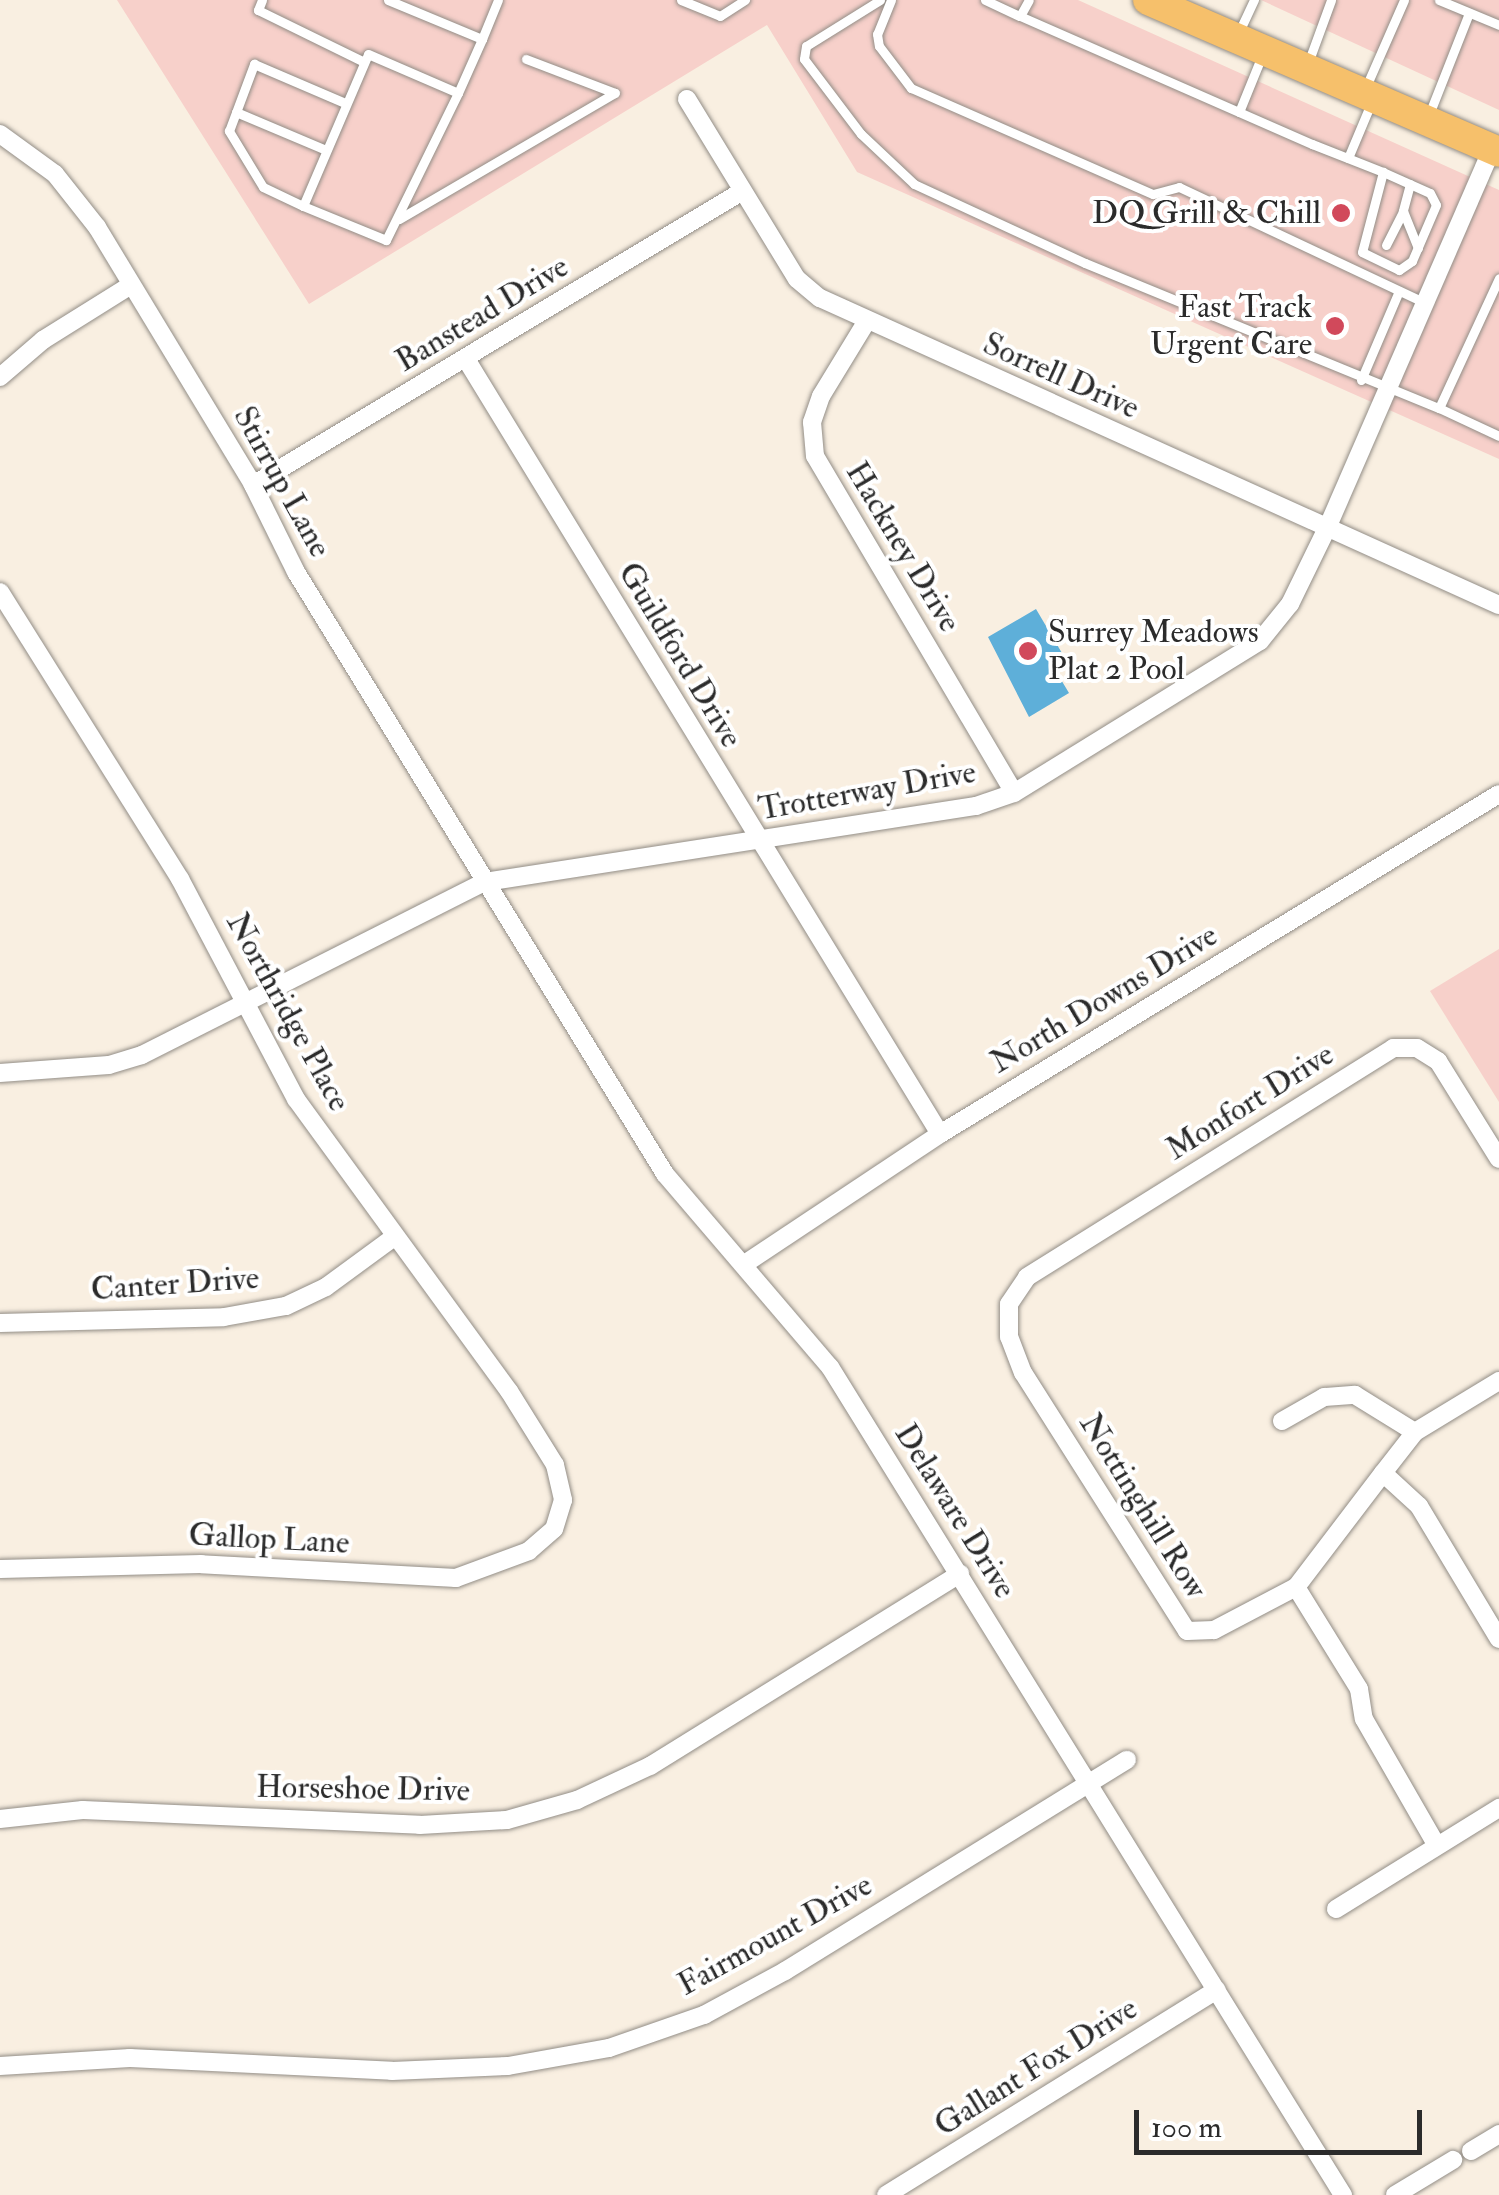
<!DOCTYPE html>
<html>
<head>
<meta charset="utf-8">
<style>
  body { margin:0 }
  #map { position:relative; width:1499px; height:2195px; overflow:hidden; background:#f9efe1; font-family:"IM FELL Double Pica",serif }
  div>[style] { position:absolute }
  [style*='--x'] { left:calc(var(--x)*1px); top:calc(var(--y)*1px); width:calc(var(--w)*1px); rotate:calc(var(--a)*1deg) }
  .built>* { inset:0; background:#f7d0ca }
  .water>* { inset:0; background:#5eafd9 }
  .roads { filter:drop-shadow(0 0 2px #928d86) drop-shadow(0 0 2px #928d86) }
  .lane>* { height:9px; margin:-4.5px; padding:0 4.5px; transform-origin:4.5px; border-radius:4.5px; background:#fff }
  .street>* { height:18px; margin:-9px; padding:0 9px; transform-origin:9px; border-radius:9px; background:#fff }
  .primary>* { height:30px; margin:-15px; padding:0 15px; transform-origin:15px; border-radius:15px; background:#f6c06b }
  .dots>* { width:28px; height:28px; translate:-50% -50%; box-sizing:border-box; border:5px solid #fff; border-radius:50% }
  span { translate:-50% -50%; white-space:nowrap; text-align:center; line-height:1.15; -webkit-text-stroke:8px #fff; paint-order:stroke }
  .poi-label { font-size:32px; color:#2b2b2b }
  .right { translate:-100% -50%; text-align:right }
  .left { translate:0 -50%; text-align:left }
  .street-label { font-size:32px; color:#2b2b2b }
  .scale { position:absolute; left:1134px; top:2110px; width:288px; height:45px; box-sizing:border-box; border:5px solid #2b2b2b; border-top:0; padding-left:12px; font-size:30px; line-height:35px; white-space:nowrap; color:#2b2b2b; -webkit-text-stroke:8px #fff; paint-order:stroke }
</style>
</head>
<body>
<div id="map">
  <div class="built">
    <i style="clip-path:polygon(117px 0,1078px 0,1499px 190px,1499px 459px,857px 172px,767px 25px,309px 304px)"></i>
    <i style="clip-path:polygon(1261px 0,1499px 0,1499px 110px)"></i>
    <i style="clip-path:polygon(1499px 949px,1499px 1102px,1430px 991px)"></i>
  </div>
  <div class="water">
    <i style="clip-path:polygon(1036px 609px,1069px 665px,1057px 673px,1069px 693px,1029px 717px,988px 637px)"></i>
  </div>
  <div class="roads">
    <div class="lane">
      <i style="--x:262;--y:0;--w:11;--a:112"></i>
      <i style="--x:258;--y:10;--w:118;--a:26.1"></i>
      <i style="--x:388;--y:0;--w:102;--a:22.5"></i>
      <i style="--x:482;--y:39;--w:42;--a:-67.7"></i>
      <i style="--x:681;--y:0;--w:42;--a:22.3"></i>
      <i style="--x:720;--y:16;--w:30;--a:-33"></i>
      <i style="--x:880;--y:0;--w:87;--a:148.1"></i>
      <i style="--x:806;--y:46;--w:13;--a:99"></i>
      <i style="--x:804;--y:59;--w:94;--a:52.8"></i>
      <i style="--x:861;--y:134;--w:73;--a:43.3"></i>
      <i style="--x:914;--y:184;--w:188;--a:24.8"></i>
      <i style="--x:1085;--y:263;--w:383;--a:22.3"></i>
      <i style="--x:1439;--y:408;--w:143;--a:-65.2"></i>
      <i style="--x:891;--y:0;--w:37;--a:112"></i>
      <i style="--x:877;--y:34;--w:12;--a:81"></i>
      <i style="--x:879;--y:46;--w:53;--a:52.7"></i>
      <i style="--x:911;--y:88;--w:264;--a:23.7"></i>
      <i style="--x:1153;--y:194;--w:27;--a:-15"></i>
      <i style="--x:1179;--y:187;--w:275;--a:25.2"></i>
      <i style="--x:985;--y:0;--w:38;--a:25"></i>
      <i style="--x:1020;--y:16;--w:18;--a:-61"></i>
      <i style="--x:1439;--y:0;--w:65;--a:22.6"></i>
      <i style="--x:1020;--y:16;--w:319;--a:23.7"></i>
      <i style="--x:1312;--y:144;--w:76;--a:21.5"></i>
      <i style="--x:1383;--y:172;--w:51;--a:24.1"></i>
      <i style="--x:1430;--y:193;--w:13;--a:63"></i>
      <i style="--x:1436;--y:205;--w:61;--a:113.2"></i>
      <i style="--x:1412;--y:261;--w:16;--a:145"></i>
      <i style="--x:1399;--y:270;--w:41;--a:-154.1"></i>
      <i style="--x:1362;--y:252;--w:83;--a:-75.3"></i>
      <i style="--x:1238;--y:34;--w:38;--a:-65"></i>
      <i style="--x:526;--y:59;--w:95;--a:20.9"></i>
      <i style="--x:1308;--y:63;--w:67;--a:-69.9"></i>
      <i style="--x:1365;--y:89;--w:97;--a:-66.3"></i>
      <i style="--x:458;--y:93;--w:164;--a:116.1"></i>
      <i style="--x:386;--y:240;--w:90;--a:-157.7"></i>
      <i style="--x:303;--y:206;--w:165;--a:-66.8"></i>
      <i style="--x:368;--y:54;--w:98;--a:23.4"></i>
      <i style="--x:458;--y:93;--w:59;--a:-66"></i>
      <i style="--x:236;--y:112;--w:98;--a:22.9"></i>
      <i style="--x:1239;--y:112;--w:64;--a:-67.9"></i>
      <i style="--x:1428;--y:117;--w:112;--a:-68.5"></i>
      <i style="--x:1348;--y:158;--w:62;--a:-67.2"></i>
      <i style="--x:1410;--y:184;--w:28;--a:105"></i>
      <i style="--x:1403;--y:211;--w:40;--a:68"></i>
      <i style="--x:303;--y:206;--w:44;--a:-154.6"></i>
      <i style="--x:263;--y:187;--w:66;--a:-121.3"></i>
      <i style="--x:229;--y:131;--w:72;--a:-69.5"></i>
      <i style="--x:254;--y:64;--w:99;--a:23.2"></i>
      <i style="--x:399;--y:219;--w:250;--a:-30.3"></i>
      <i style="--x:1386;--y:245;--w:38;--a:-63"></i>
      <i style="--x:1361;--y:380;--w:97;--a:-66.9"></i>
      <i style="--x:1439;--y:408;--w:66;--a:25"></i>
    </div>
    <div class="street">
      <i style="--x:687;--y:99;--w:211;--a:58.6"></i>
      <i style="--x:797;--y:279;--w:30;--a:40"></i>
      <i style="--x:820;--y:298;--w:745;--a:24.33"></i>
      <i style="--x:0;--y:134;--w:68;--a:36"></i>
      <i style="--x:55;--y:174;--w:68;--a:51.6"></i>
      <i style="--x:97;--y:227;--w:301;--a:58.8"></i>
      <i style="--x:253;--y:485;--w:97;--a:63.7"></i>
      <i style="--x:296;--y:572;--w:706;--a:58.49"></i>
      <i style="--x:665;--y:1174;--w:254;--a:49.5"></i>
      <i style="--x:830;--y:1367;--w:974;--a:58.22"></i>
      <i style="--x:865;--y:324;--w:84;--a:121.4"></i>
      <i style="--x:821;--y:396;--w:28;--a:109"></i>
      <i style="--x:812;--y:422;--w:34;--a:85"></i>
      <i style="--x:815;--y:456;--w:391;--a:59.4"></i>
      <i style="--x:466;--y:359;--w:908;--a:58.55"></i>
      <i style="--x:0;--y:377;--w:57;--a:-40.7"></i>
      <i style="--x:43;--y:340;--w:104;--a:-32"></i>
      <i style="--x:253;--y:485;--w:569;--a:-30.98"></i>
      <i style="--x:0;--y:592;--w:339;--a:57.9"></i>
      <i style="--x:180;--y:879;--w:249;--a:62.2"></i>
      <i style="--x:296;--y:1099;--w:361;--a:53.9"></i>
      <i style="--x:509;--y:1391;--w:87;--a:58.1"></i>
      <i style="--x:555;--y:1465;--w:36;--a:77"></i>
      <i style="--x:563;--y:1500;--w:30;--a:107"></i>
      <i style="--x:554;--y:1529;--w:33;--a:139"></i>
      <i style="--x:529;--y:1551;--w:78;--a:159.7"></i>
      <i style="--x:456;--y:1578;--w:255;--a:-176.9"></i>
      <i style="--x:201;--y:1564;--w:201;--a:178.6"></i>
      <i style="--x:0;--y:1073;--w:109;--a:-4.2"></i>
      <i style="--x:109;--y:1065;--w:34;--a:-17"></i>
      <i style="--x:142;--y:1055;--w:384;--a:-26.8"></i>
      <i style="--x:485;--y:882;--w:497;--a:-8.8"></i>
      <i style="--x:976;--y:806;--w:40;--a:-18.9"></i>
      <i style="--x:1014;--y:793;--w:289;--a:-31.7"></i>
      <i style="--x:1260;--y:641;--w:48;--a:-51"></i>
      <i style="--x:1290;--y:604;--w:87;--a:-64"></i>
      <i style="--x:1328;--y:526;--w:411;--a:-66.5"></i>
      <i style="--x:746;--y:1263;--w:233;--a:-33.6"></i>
      <i style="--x:940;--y:1134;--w:654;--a:-31.31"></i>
      <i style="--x:0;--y:1323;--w:224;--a:-1.5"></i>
      <i style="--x:224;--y:1317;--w:63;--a:-10.1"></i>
      <i style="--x:286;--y:1306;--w:44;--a:-25.4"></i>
      <i style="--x:326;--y:1287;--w:84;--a:-36.3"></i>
      <i style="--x:1282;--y:1421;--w:48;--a:-29.7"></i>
      <i style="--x:1324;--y:1397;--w:31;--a:-4"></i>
      <i style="--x:1355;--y:1395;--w:70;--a:31.7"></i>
      <i style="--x:1415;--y:1432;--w:98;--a:-31.3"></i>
      <i style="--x:1415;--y:1432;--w:52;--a:128"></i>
      <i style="--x:1383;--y:1473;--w:49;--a:42.5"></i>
      <i style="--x:1419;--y:1506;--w:155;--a:59"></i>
      <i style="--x:1383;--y:1473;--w:143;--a:127.3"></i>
      <i style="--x:1296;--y:1587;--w:93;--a:152.3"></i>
      <i style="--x:1214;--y:1630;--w:27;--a:178"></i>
      <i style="--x:1187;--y:1631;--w:306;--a:-122.4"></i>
      <i style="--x:1023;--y:1373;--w:39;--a:-111"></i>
      <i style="--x:1009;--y:1337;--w:33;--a:-90"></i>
      <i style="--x:1009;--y:1304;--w:32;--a:-56"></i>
      <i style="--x:1027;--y:1277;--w:432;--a:-32"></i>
      <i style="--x:1393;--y:1048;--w:24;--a:0"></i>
      <i style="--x:1417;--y:1048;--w:25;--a:32"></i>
      <i style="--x:1438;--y:1061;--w:115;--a:58.1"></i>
      <i style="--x:1296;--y:1587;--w:120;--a:58.3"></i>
      <i style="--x:1359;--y:1689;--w:30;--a:81"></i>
      <i style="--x:1364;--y:1719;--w:146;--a:60.1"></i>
      <i style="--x:0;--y:1819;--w:83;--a:-6.2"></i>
      <i style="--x:83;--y:1810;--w:337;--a:2.5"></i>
      <i style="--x:420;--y:1825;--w:87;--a:-3.3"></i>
      <i style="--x:507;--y:1820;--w:73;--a:-15.9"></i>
      <i style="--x:577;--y:1800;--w:81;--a:-25"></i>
      <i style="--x:650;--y:1766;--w:365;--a:-31.8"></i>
      <i style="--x:1336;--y:1909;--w:192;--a:-31.8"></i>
      <i style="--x:0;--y:2066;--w:130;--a:-3.5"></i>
      <i style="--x:130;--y:2058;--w:262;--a:2.8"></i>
      <i style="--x:392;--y:2071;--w:116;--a:-2.5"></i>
      <i style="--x:508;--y:2066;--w:103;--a:-10.1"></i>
      <i style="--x:609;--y:2048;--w:101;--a:-19.2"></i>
      <i style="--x:704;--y:2015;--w:92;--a:-28.5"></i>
      <i style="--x:785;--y:1971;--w:402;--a:-31.7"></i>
      <i style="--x:1471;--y:2151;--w:33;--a:-31"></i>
      <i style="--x:886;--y:2195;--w:389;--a:-31.8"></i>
      <i style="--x:1395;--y:2195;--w:68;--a:-31.1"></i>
    </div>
    <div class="primary">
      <i style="--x:1148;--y:0;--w:382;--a:23.4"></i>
    </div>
  </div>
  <div class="dots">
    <i style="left:1341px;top:213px;background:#d1495b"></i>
    <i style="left:1335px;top:326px;background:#d1495b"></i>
    <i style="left:1028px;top:651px;background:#d1495b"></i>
  </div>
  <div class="poi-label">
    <span class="right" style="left:1321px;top:213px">DQ Grill &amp; Chill</span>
    <span class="right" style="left:1312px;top:326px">Fast Track<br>Urgent Care</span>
    <span class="left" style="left:1048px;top:651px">Surrey Meadows<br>Plat 2 Pool</span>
  </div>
  <div class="street-label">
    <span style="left:482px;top:314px;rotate:-31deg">Banstead Drive</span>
    <span style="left:1061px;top:376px;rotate:24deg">Sorrell Drive</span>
    <span style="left:282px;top:482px;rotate:61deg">Stirrup Lane</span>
    <span style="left:903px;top:547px;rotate:59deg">Hackney Drive</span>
    <span style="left:680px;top:655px;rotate:59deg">Guildford Drive</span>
    <span style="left:867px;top:791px;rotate:-10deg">Trotterway Drive</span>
    <span style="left:1104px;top:999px;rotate:-31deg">North Downs Drive</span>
    <span style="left:288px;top:1012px;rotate:61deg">Northridge Place</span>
    <span style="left:1250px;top:1102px;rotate:-32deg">Monfort Drive</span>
    <span style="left:175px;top:1284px;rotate:-4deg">Canter Drive</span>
    <span style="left:1143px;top:1506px;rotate:58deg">Nottinghill Row</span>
    <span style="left:955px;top:1511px;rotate:58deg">Delaware Drive</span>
    <span style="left:269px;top:1539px;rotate:3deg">Gallop Lane</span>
    <span style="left:363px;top:1789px;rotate:1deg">Horseshoe Drive</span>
    <span style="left:775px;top:1935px;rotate:-29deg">Fairmount Drive</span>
    <span style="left:1036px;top:2067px;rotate:-32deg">Gallant Fox Drive</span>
  </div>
  <div class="scale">100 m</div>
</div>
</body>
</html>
